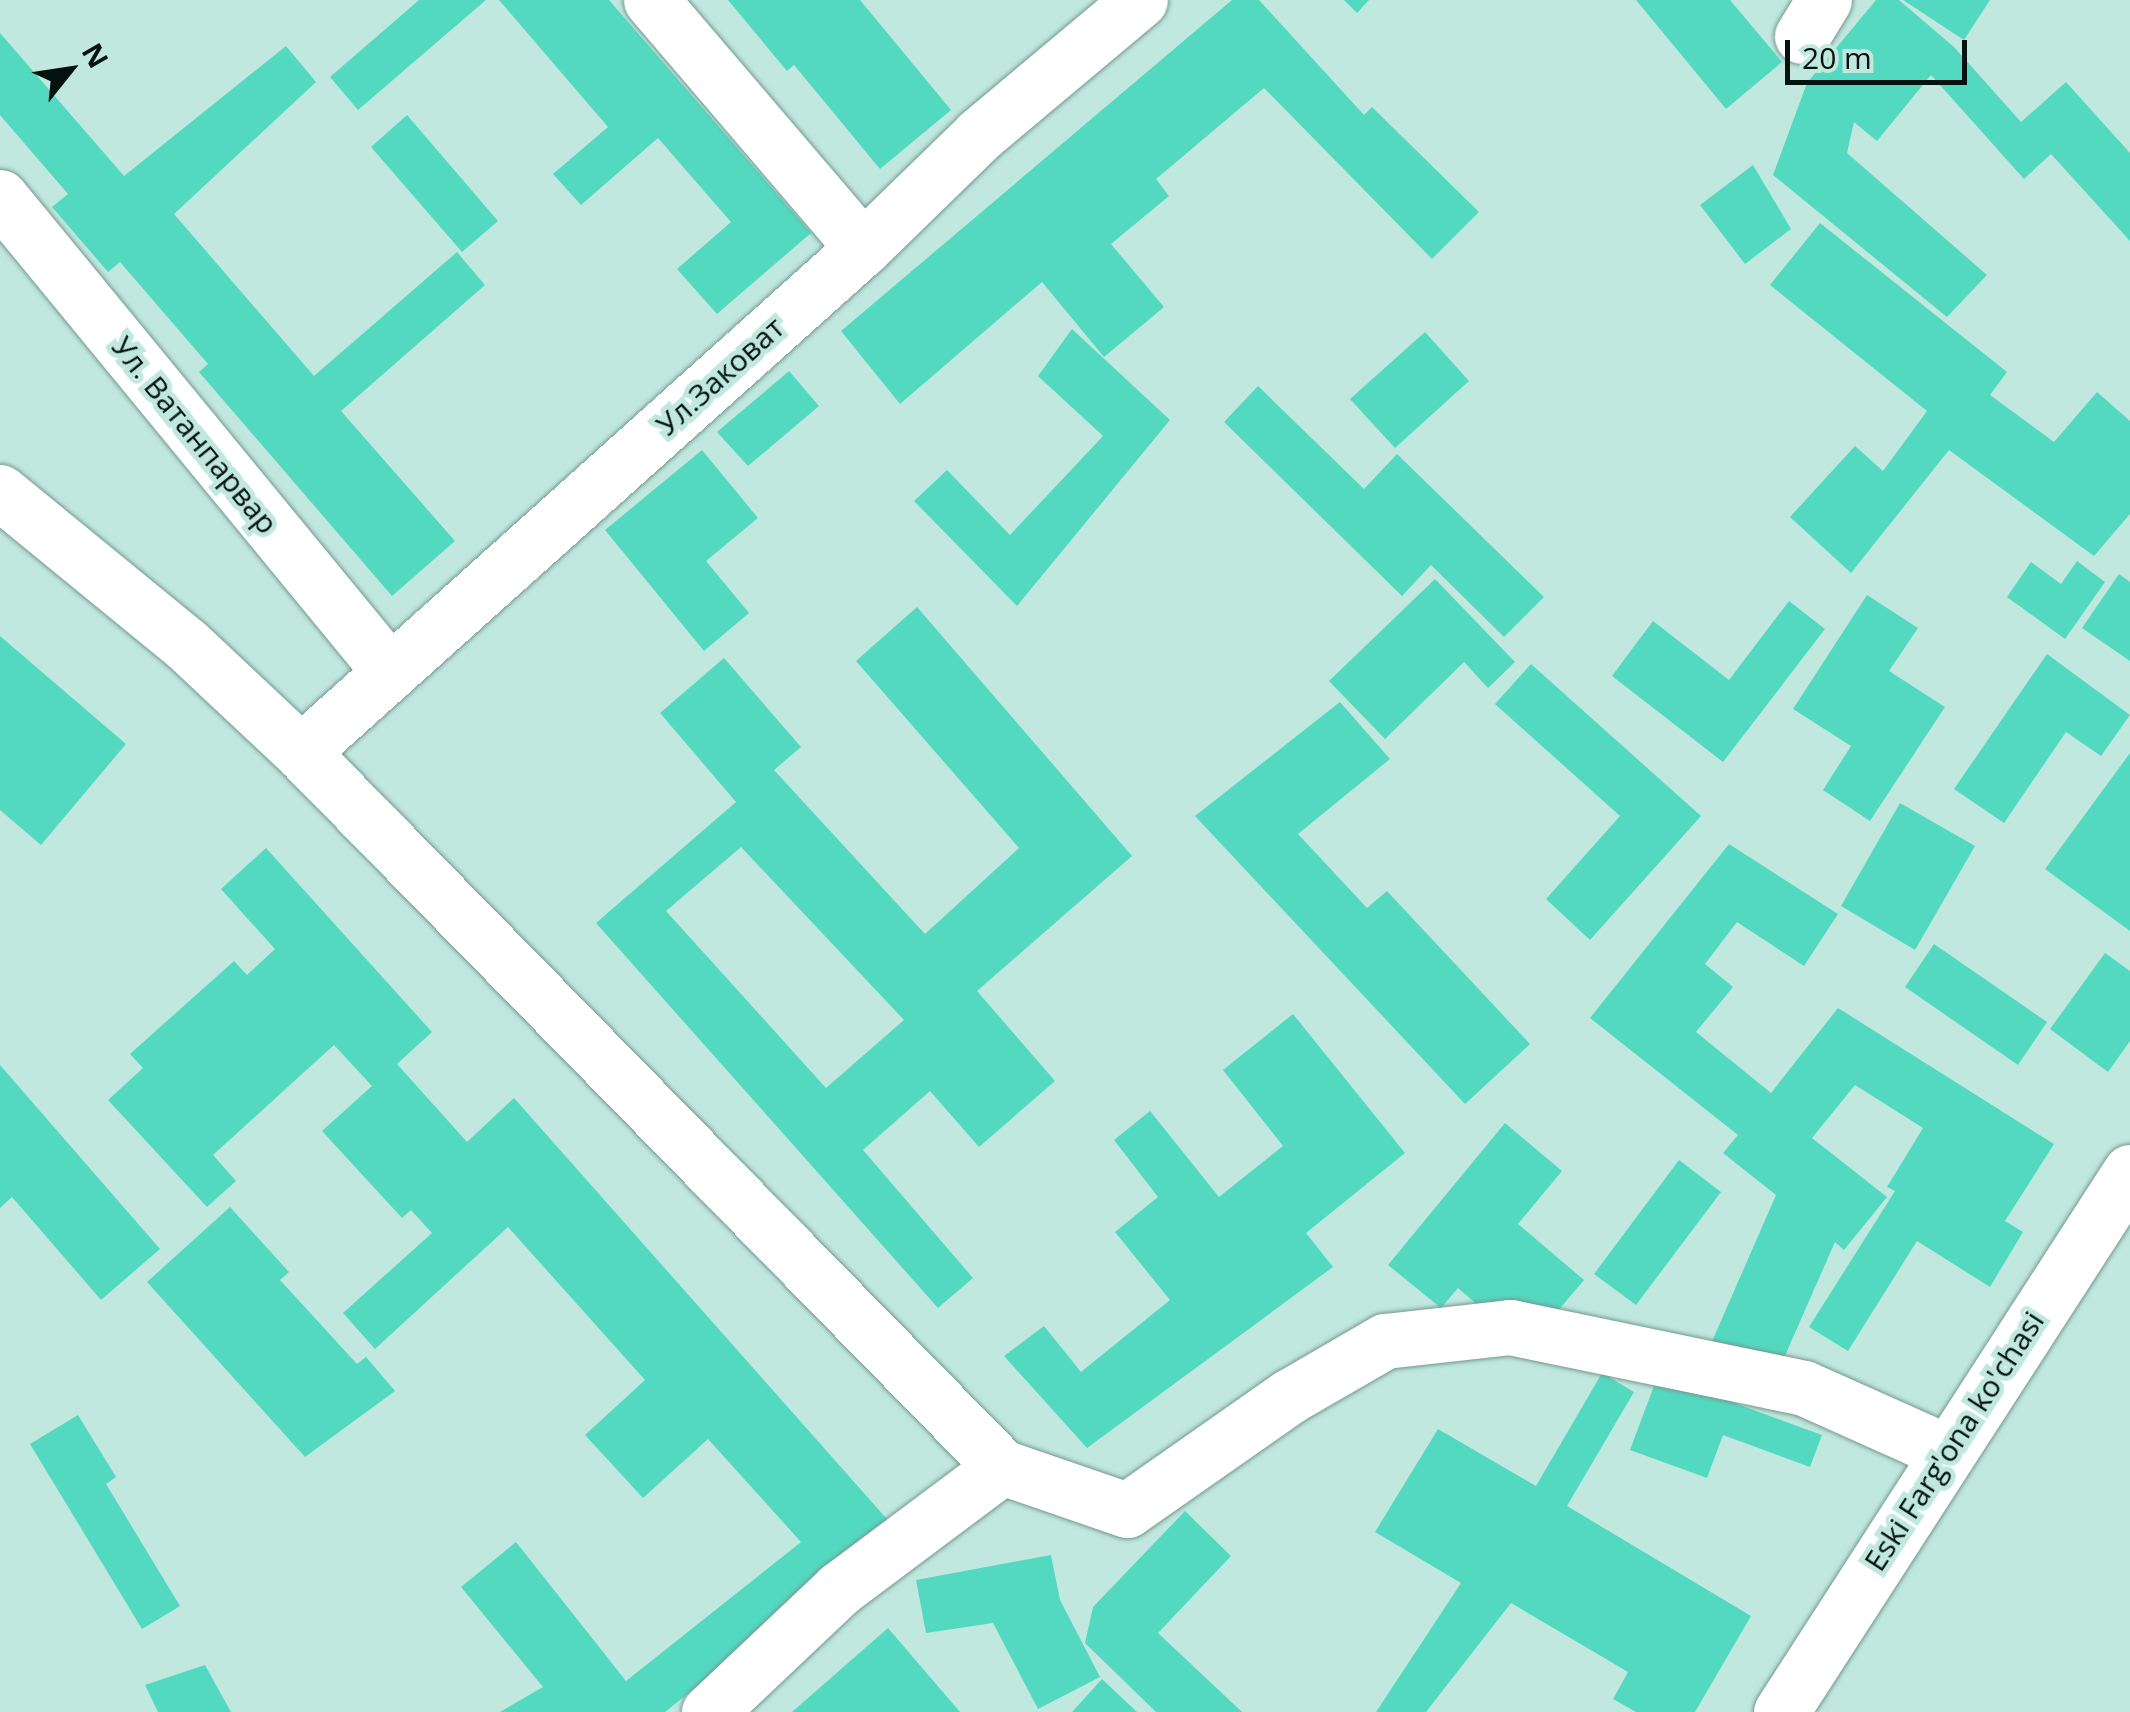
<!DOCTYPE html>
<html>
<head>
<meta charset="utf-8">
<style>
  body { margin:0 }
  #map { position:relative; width:2130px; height:1712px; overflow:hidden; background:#c1e8df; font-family:"Open Sans",sans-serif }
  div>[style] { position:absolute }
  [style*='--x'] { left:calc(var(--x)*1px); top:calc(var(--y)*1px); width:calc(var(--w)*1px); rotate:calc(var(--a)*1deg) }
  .building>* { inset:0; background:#54d9c1 }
  .roads { filter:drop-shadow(0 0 2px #749990) drop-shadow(0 0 2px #749990) }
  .minor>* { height:55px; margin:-27.5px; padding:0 27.5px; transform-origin:27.5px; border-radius:27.5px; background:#fff }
  .major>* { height:55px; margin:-27.5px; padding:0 27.5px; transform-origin:27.5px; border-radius:27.5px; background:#fff }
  span { translate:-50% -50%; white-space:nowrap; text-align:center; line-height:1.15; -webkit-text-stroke:10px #c1e8df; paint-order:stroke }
  .street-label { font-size:30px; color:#051310 }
  .north { position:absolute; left:20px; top:20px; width:100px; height:100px; -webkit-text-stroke:8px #c1e8df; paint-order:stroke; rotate:60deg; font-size:28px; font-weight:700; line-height:40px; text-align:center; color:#051310 }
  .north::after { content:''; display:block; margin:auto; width:35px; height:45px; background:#051310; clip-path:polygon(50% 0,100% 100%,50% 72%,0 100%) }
  .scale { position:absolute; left:1785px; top:40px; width:182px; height:45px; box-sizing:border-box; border:5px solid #051310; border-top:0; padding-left:12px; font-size:30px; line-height:35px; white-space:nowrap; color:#051310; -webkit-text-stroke:8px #c1e8df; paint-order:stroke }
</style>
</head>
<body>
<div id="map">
  <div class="building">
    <i style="clip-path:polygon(419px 0,486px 0,358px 110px,330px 77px)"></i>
    <i style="clip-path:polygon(499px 0,609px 0,811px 233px,717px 314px,677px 269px,731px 222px,658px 138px,581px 205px,553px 174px,608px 127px)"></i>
    <i style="clip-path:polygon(728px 0,860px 0,951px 110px,880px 169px,794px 65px,787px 71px)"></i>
    <i style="clip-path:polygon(1232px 0,1259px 0,1364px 115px,1372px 107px,1479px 212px,1432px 259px,1264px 88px,1156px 179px,1169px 196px,1111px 244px,1164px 307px,1104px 357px,1042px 282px,900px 404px,841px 331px)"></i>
    <i style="clip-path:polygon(1344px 0,1369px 0,1357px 13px)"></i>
    <i style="clip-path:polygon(1636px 0,1730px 0,1782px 62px,1726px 109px)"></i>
    <i style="clip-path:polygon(1876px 0,1899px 0,1954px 47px,2021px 122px,2066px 82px,2130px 153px,2130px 241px,2051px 154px,2024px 179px,1931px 75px,1877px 141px,1854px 122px,1847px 153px,1987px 275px,1947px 317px,1773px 175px,1807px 83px)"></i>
    <i style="clip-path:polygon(1903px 0,1990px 0,1964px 40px)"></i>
    <i style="clip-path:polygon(0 33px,124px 176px,286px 46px,316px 82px,174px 214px,314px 376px,457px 252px,485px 285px,341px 411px,455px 541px,392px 596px,199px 372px,208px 364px,120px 262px,108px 272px,52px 207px,68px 194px,0 115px)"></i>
    <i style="clip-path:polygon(407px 115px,498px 221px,462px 252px,371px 147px)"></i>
    <i style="clip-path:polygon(1753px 165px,1791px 229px,1745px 264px,1700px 205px)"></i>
    <i style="clip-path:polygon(1820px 223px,2007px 372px,1990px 395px,2054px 442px,2097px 392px,2130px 421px,2130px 514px,2094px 556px,1949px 450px,1851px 573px,1790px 517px,1855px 446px,1883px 471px,1927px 411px,1770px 285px)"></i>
    <i style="clip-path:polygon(1072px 329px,1170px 420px,1017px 606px,914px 501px,947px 470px,1010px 535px,1103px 436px,1038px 376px)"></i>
    <i style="clip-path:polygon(1425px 332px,1469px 381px,1395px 448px,1350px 399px)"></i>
    <i style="clip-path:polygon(789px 371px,819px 406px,748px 466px,717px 432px)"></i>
    <i style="clip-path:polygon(1258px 386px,1364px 489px,1397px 454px,1544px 597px,1504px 637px,1431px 565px,1402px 596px,1224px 422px)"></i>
    <i style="clip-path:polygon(702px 450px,758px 518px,706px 561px,749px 613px,704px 651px,605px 530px)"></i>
    <i style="clip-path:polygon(2077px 561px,2105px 582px,2065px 639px,2007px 597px,2031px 562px,2061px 584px)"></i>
    <i style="clip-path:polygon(2119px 574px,2130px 582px,2130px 661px,2082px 628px)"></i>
    <i style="clip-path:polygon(1435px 579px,1515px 662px,1488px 688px,1464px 662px,1385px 739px,1329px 681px)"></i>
    <i style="clip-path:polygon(1867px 595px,1918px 628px,1889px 671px,1945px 707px,1870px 821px,1823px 790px,1851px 746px,1793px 709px)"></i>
    <i style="clip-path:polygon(1789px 601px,1825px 629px,1723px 762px,1612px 676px,1653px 621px,1729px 680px)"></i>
    <i style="clip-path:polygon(evenodd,917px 607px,1132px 856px,977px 991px,1055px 1081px,979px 1147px,930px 1091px,863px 1150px,973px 1278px,938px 1308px,596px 923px,736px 802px,660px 713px,724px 658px,801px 747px,774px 770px,925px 934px,1019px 848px,856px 661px,917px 607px,741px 847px,904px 1020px,826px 1088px,666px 911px,741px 847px)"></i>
    <i style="clip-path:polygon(0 636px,126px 744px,41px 845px,0 810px)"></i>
    <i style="clip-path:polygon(2047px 654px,2130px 715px,2101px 756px,2066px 732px,2004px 823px,1954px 789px)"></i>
    <i style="clip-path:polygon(1531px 664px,1701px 816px,1590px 940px,1546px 899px,1620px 816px,1495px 704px)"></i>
    <i style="clip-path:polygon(1340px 702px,1390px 759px,1298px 834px,1367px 908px,1387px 891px,1530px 1044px,1465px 1104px,1195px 816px)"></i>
    <i style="clip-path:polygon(2130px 753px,2130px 931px,2045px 869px)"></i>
    <i style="clip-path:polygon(1900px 803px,1975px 846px,1915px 950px,1841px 906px)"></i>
    <i style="clip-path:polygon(1729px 844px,1838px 914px,1804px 966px,1737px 922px,1705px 964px,1733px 987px,1696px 1032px,1771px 1093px,1838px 1008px,2054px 1144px,2005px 1221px,2023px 1232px,1990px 1287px,1917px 1241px,1848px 1351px,1809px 1327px,1895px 1191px,1887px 1187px,1923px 1128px,1855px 1085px,1812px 1138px,1887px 1197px,1844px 1250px,1835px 1242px,1776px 1376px,1710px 1346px,1776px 1195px,1723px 1153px,1738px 1135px,1590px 1018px)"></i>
    <i style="clip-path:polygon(266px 848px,432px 1032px,397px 1064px,467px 1142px,514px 1098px,894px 1527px,665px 1712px,500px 1712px,543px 1687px,461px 1587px,516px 1542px,626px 1681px,801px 1542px,708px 1439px,643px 1498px,585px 1435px,645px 1380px,508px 1227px,375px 1349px,343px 1313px,432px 1233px,411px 1210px,402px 1218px,322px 1131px,372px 1086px,334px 1045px,213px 1155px,236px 1181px,207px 1207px,108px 1100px,143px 1068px,130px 1054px,234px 961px,247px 975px,275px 949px,221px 889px)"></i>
    <i style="clip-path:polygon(1934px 944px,2047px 1022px,2018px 1065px,1905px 987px)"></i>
    <i style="clip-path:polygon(2105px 953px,2130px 971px,2130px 1041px,2108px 1072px,2050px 1029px)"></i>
    <i style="clip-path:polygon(1293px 1014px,1405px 1153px,1306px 1233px,1333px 1267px,1087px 1448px,1004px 1356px,1044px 1326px,1081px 1372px,1170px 1300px,1115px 1232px,1158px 1197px,1114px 1140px,1150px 1111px,1219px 1197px,1283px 1146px,1223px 1070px)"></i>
    <i style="clip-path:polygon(0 1065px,160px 1249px,101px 1300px,12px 1197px,0 1208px)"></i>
    <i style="clip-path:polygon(1505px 1123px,1562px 1171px,1518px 1224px,1584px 1280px,1550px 1320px,1487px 1313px,1458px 1288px,1441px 1308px,1388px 1265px)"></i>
    <i style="clip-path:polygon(1679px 1160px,1721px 1192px,1636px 1305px,1594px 1274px)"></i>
    <i style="clip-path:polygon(230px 1207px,289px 1272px,280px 1280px,357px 1364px,366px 1357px,395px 1391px,305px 1457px,147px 1282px)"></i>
    <i style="clip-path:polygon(1602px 1373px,1634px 1392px,1567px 1506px,1751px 1616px,1695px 1712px,1636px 1712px,1613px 1699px,1628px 1672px,1511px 1603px,1426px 1712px,1376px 1712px,1461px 1583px,1375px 1532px,1438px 1429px,1536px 1486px)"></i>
    <i style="clip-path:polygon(1658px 1375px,1822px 1435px,1810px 1467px,1723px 1435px,1707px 1478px,1630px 1450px)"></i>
    <i style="clip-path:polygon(78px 1415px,116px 1477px,106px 1484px,180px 1606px,142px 1629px,30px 1444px)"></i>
    <i style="clip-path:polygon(1185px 1511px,1231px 1556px,1158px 1633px,1242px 1712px,1156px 1712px,1085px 1643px,1093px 1607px)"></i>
    <i style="clip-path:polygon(1051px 1555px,1060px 1600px,1100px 1677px,1038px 1709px,993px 1623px,926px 1633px,916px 1580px)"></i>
    <i style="clip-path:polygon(888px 1628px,960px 1712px,792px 1712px)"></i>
    <i style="clip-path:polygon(205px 1665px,231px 1712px,158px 1712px,145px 1685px)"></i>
    <i style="clip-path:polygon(1102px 1679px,1137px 1712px,1072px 1712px)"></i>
  </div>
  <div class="roads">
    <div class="minor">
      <i style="--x:651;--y:0;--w:326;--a:49.5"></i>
      <i style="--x:1802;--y:36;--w:42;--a:-58.6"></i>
      <i style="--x:0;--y:197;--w:615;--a:50.61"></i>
      <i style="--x:0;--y:492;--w:242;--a:39.3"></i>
      <i style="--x:187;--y:645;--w:156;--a:43.2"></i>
      <i style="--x:301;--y:752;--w:1001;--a:45.57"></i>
      <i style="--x:1002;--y:1467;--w:132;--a:19"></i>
      <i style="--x:1127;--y:1510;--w:199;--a:-35"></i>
      <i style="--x:1290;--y:1396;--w:110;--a:-30.1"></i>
      <i style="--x:1385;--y:1341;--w:126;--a:-6.4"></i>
      <i style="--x:1510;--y:1327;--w:300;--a:11.7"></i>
      <i style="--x:1804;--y:1388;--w:154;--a:24.1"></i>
      <i style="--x:301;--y:752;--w:755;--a:-41.89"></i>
      <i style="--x:863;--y:248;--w:162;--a:-44.2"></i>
      <i style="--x:979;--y:135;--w:210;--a:-40"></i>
      <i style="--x:709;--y:1712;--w:179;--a:-43.4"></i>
      <i style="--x:839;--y:1589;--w:204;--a:-36.8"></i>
    </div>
    <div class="major">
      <i style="--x:1781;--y:1712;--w:643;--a:-57.13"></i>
    </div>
  </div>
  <div class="street-label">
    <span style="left:720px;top:376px;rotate:-42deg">Ул.Заковат</span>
    <span style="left:195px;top:435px;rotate:51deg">Ул. Ватанпарвар</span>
    <span style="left:1954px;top:1441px;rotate:-57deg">Eski Farg'ona ko'chasi</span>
  </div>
  <div class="north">N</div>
  <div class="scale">20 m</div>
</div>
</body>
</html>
